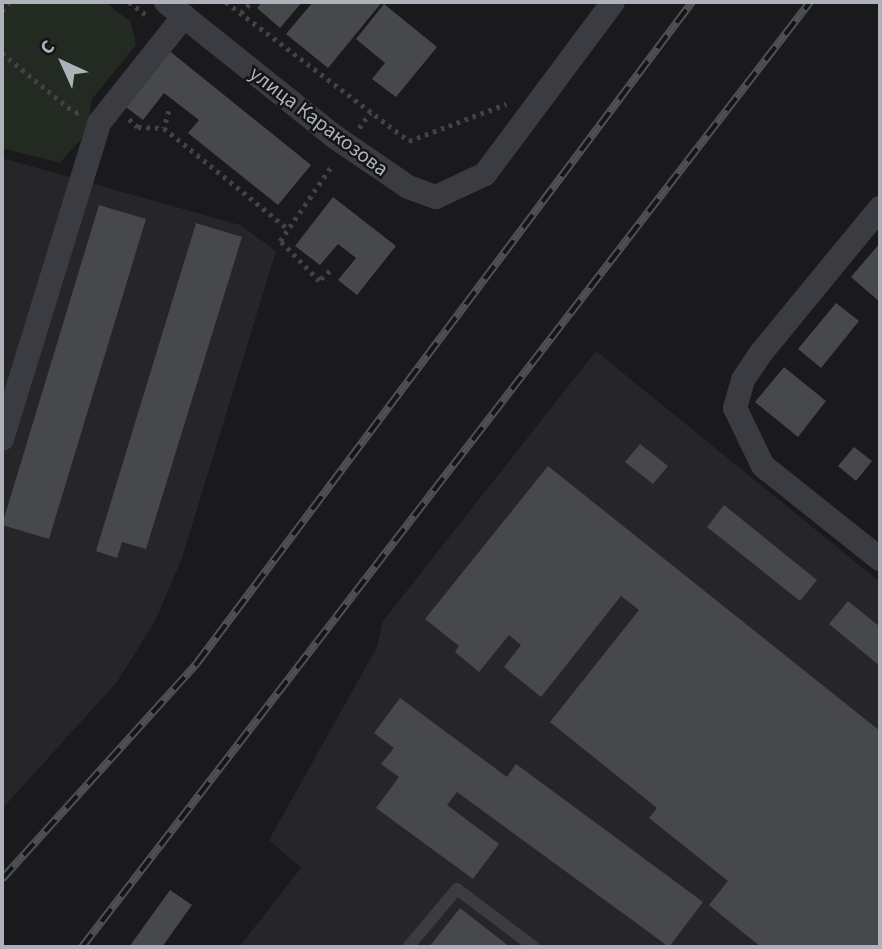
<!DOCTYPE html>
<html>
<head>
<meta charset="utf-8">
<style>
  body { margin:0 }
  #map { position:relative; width:882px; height:949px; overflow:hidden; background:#1a1a1c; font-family:"Source Sans 3",sans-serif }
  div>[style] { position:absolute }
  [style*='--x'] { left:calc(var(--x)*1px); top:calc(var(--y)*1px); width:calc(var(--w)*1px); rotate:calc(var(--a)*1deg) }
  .built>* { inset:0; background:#262629 }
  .green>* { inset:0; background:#222a22 }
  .building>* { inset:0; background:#47484c }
  .path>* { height:4.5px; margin-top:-2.25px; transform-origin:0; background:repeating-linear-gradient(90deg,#414348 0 3.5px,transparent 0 8.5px) }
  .service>* { height:12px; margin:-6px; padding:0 6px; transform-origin:6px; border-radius:6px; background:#3b3c41 }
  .minor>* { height:24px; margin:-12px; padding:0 12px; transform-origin:12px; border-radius:12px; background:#3b3c41 }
  .rail>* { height:8px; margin-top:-4px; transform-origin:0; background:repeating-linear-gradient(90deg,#151517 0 16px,#4e5056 0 32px); box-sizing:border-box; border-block:2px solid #4e5056 }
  span { translate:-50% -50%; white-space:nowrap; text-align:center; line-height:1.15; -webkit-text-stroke:5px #151517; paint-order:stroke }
  .street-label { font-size:21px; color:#adb2bb }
  .frame { position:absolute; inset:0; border:4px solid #adb2bb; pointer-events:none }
  .north { position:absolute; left:28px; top:28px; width:70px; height:70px; -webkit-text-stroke:5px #151517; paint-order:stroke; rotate:315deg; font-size:19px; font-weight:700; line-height:28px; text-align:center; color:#adb2bb }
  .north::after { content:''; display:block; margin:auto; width:24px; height:32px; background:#adb2bb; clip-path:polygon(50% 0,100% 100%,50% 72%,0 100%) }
</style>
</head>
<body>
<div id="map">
  <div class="built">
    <i style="clip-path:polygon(2px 158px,240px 225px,276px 251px,182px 558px,155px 621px,117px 682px,2px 809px)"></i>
    <i style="clip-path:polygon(596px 351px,880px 582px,880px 947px,239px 947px,301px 868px,269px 840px,377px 647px,383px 621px)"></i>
  </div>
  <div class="green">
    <i style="clip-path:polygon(2px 2px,105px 2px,131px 22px,136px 45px,92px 99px,86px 133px,60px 163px,2px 148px)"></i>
  </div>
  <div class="building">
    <i style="clip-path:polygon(262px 2px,302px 2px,280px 28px,257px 8px)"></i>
    <i style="clip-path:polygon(313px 2px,382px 2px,328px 68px,286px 34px)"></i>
    <i style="clip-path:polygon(384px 4px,437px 47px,396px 97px,372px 79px,385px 63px,356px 39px)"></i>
    <i style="clip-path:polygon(167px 49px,311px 165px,278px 205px,188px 133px,199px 120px,164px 93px,143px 120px,123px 105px)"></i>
    <i style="clip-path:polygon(333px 197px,396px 246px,357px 295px,338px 280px,356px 258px,338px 244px,320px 265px,295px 246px)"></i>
    <i style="clip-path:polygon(99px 205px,146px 219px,49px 539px,2px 525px)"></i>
    <i style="clip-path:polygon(196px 223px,242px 237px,146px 549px,122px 542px,117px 558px,96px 551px)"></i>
    <i style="clip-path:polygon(880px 243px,880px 302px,851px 277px)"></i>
    <i style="clip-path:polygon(836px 303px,859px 321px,821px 368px,798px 349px)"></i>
    <i style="clip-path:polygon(784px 367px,826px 401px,798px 437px,755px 402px)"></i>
    <i style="clip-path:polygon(640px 444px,668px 466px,653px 484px,625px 462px)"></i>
    <i style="clip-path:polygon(854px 447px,872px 461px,856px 481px,838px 466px)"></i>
    <i style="clip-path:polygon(548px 466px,880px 731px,880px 947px,761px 947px,709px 905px,728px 881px,649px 818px,657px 808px,550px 722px,639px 610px,621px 596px,541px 697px,504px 667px,521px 645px,509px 635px,479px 672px,455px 652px,459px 646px,425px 619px)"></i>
    <i style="clip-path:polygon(724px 505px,817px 580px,800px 601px,707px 527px)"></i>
    <i style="clip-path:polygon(848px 601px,880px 627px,880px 666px,829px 624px)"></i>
    <i style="clip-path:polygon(400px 698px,507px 777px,516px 764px,703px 902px,669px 947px,457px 792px,447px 805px,499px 844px,473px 879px,376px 808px,399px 777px,381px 764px,394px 748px,374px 733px)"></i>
    <i style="clip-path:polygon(170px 890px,192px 905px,162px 947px,129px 947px)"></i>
    <i style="clip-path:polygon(460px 908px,510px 947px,429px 947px)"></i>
  </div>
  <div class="path">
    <i style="--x:129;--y:2;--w:21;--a:37"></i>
    <i style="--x:226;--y:2;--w:230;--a:37.2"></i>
    <i style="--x:409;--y:141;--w:104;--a:-20.9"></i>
    <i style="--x:2;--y:11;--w:11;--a:-52"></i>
    <i style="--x:241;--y:13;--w:15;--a:-48"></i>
    <i style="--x:2;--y:53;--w:94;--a:39.4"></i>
    <i style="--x:75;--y:113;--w:5;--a:-11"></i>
    <i style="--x:169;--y:111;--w:18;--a:106"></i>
    <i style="--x:164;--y:128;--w:159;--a:39.1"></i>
    <i style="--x:129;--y:119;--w:12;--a:42"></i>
    <i style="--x:138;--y:127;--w:26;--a:2"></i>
    <i style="--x:359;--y:128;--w:19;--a:-54"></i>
    <i style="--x:330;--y:271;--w:15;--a:138"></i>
    <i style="--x:319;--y:281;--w:56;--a:-134.3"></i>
    <i style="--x:280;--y:241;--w:93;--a:-55.5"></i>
  </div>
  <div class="service">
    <i style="--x:408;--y:947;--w:76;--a:-49.8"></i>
    <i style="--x:457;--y:889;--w:96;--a:37"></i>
  </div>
  <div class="minor">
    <i style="--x:166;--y:2;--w:216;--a:38.6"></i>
    <i style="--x:335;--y:137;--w:88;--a:34.4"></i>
    <i style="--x:408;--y:187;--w:30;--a:20"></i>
    <i style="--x:436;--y:197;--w:54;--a:-25.1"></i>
    <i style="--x:485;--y:174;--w:214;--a:-53.3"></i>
    <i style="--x:880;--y:208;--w:188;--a:129.4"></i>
    <i style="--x:761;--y:353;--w:32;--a:124"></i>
    <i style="--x:743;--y:380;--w:29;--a:106"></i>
    <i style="--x:735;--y:408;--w:64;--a:64.2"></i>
    <i style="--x:763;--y:466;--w:149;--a:38.5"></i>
    <i style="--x:2;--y:439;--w:331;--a:-72.9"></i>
    <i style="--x:99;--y:123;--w:137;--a:-51.5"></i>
  </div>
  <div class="rail">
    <i style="--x:2;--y:879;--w:291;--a:-47.9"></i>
    <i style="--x:197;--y:663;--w:826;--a:-53.17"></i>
    <i style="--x:82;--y:947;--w:1193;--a:-52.39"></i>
  </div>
  <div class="street-label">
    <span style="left:319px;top:121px;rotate:37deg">улица Каракозова</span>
  </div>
  <div class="frame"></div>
  <div class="north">С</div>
</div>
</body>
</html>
